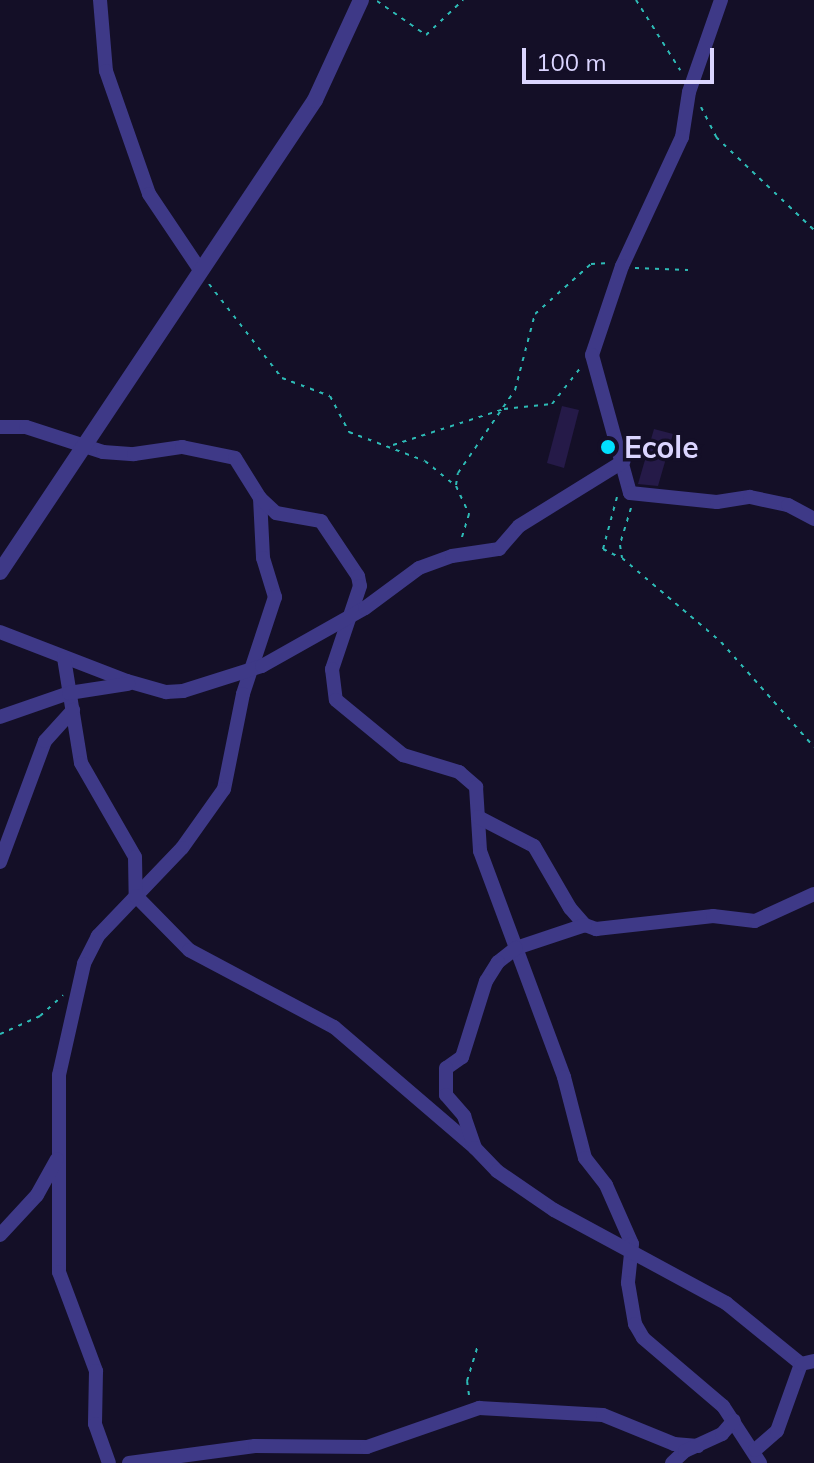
<!DOCTYPE html>
<html>
<head>
<meta charset="utf-8">
<style>
  body { margin:0 }
  #map { position:relative; width:814px; height:1463px; overflow:hidden; background:#140f27; font-family:Mulish,sans-serif }
  div>[style] { position:absolute }
  [style*='--x'] { left:calc(var(--x)*1px); top:calc(var(--y)*1px); width:calc(var(--w)*1px); rotate:calc(var(--a)*1deg) }
  .building>* { inset:0; background:#251a48 }
  .path>* { height:2px; margin-top:-1px; transform-origin:0; background:repeating-linear-gradient(90deg,#2dbbb6 0 4px,transparent 0 10px) }
  .minor>* { height:14px; margin:-7px; padding:0 7px; transform-origin:7px; border-radius:7px; background:#3e3987 }
  .tertiary>* { height:16px; margin:-8px; padding:0 8px; transform-origin:8px; border-radius:8px; background:#3e3987 }
  .dots>* { width:22px; height:22px; translate:-50% -50%; box-sizing:border-box; border:4px solid #140f27; border-radius:50% }
  span { translate:-50% -50%; white-space:nowrap; text-align:center; line-height:1.15; -webkit-text-stroke:7px #140f27; paint-order:stroke }
  .poi-label { font-size:30px; color:#dbd5ff; font-weight:700 }
  .left { translate:0 -50%; text-align:left }
  .scale { position:absolute; left:522px; top:48px; width:192px; height:36px; box-sizing:border-box; border:4px solid #dbd5ff; border-top:0; padding-left:10px; font-size:24px; line-height:28px; white-space:nowrap; color:#dbd5ff; -webkit-text-stroke:6px #140f27; paint-order:stroke }
</style>
</head>
<body>
<div id="map">
  <div class="building">
    <i style="clip-path:polygon(562px 406px,579px 410px,564px 468px,547px 463px)"></i>
    <i style="clip-path:polygon(654px 429px,673px 434px,658px 486px,638px 484px)"></i>
  </div>
  <div class="path">
    <i style="--x:636;--y:0;--w:83;--a:57.8"></i>
    <i style="--x:377;--y:1;--w:60;--a:34.8"></i>
    <i style="--x:426;--y:35;--w:51;--a:-43.4"></i>
    <i style="--x:701;--y:107;--w:34;--a:63"></i>
    <i style="--x:716;--y:137;--w:135;--a:43.5"></i>
    <i style="--x:635;--y:268;--w:53;--a:2.2"></i>
    <i style="--x:209;--y:284;--w:119;--a:52.2"></i>
    <i style="--x:282;--y:378;--w:51;--a:20.6"></i>
    <i style="--x:330;--y:396;--w:41;--a:62.2"></i>
    <i style="--x:349;--y:432;--w:81;--a:20.9"></i>
    <i style="--x:425;--y:461;--w:40;--a:39"></i>
    <i style="--x:456;--y:486;--w:31;--a:65"></i>
    <i style="--x:469;--y:514;--w:28;--a:107"></i>
    <i style="--x:393;--y:445;--w:117;--a:-18"></i>
    <i style="--x:504;--y:409;--w:48;--a:-5.9"></i>
    <i style="--x:552;--y:404;--w:47;--a:-51.9"></i>
    <i style="--x:456;--y:485;--w:12;--a:-81"></i>
    <i style="--x:458;--y:473;--w:101;--a:-55.5"></i>
    <i style="--x:515;--y:390;--w:79;--a:-75.3"></i>
    <i style="--x:535;--y:314;--w:75;--a:-41.8"></i>
    <i style="--x:591;--y:264;--w:18;--a:-3"></i>
    <i style="--x:617;--y:497;--w:54;--a:105.1"></i>
    <i style="--x:603;--y:549;--w:18;--a:27"></i>
    <i style="--x:631;--y:508;--w:39;--a:107"></i>
    <i style="--x:620;--y:545;--w:13;--a:81"></i>
    <i style="--x:622;--y:558;--w:130;--a:40.3"></i>
    <i style="--x:721;--y:642;--w:140;--a:48.5"></i>
    <i style="--x:0;--y:1034;--w:44;--a:-24.2"></i>
    <i style="--x:40;--y:1016;--w:31;--a:-42"></i>
    <i style="--x:469;--y:1395;--w:14;--a:-98"></i>
    <i style="--x:467;--y:1381;--w:37;--a:-73"></i>
  </div>
  <div class="minor">
    <i style="--x:100;--y:0;--w:71;--a:85.2"></i>
    <i style="--x:106;--y:71;--w:130;--a:70.7"></i>
    <i style="--x:149;--y:194;--w:92;--a:56.1"></i>
    <i style="--x:721;--y:0;--w:97;--a:109.2"></i>
    <i style="--x:689;--y:92;--w:46;--a:98.8"></i>
    <i style="--x:682;--y:137;--w:142;--a:114.9"></i>
    <i style="--x:622;--y:266;--w:94;--a:108.6"></i>
    <i style="--x:592;--y:355;--w:143;--a:74.6"></i>
    <i style="--x:630;--y:493;--w:87;--a:5.9"></i>
    <i style="--x:717;--y:502;--w:33;--a:-9"></i>
    <i style="--x:750;--y:497;--w:39;--a:12"></i>
    <i style="--x:788;--y:505;--w:30;--a:28"></i>
    <i style="--x:0;--y:427;--w:26;--a:0"></i>
    <i style="--x:26;--y:427;--w:81;--a:18"></i>
    <i style="--x:103;--y:452;--w:31;--a:4"></i>
    <i style="--x:134;--y:454;--w:49;--a:-8.3"></i>
    <i style="--x:182;--y:447;--w:54;--a:11.7"></i>
    <i style="--x:235;--y:458;--w:47;--a:58"></i>
    <i style="--x:260;--y:498;--w:60;--a:87.1"></i>
    <i style="--x:263;--y:558;--w:41;--a:72.9"></i>
    <i style="--x:275;--y:597;--w:102;--a:108.3"></i>
    <i style="--x:243;--y:694;--w:97;--a:101.3"></i>
    <i style="--x:224;--y:789;--w:72;--a:125.4"></i>
    <i style="--x:182;--y:848;--w:122;--a:133.7"></i>
    <i style="--x:98;--y:936;--w:31;--a:117"></i>
    <i style="--x:84;--y:964;--w:114;--a:102.7"></i>
    <i style="--x:59;--y:1075;--w:197;--a:90"></i>
    <i style="--x:59;--y:1272;--w:106;--a:69.5"></i>
    <i style="--x:96;--y:1371;--w:53;--a:91.1"></i>
    <i style="--x:95;--y:1424;--w:41;--a:70.3"></i>
    <i style="--x:260;--y:498;--w:22;--a:43"></i>
    <i style="--x:276;--y:513;--w:46;--a:10.1"></i>
    <i style="--x:321;--y:521;--w:66;--a:56.1"></i>
    <i style="--x:358;--y:576;--w:10;--a:79"></i>
    <i style="--x:360;--y:586;--w:88;--a:108.6"></i>
    <i style="--x:332;--y:669;--w:31;--a:83"></i>
    <i style="--x:336;--y:700;--w:87;--a:39.4"></i>
    <i style="--x:403;--y:755;--w:59;--a:16.9"></i>
    <i style="--x:459;--y:772;--w:23;--a:41"></i>
    <i style="--x:476;--y:787;--w:64;--a:86.4"></i>
    <i style="--x:480;--y:851;--w:241;--a:69.6"></i>
    <i style="--x:564;--y:1077;--w:84;--a:75.5"></i>
    <i style="--x:585;--y:1158;--w:34;--a:52"></i>
    <i style="--x:606;--y:1185;--w:64;--a:66.2"></i>
    <i style="--x:632;--y:1244;--w:39;--a:96"></i>
    <i style="--x:628;--y:1283;--w:42;--a:80.3"></i>
    <i style="--x:635;--y:1324;--w:16;--a:60"></i>
    <i style="--x:643;--y:1338;--w:105;--a:40.4"></i>
    <i style="--x:723;--y:1406;--w:68;--a:57"></i>
    <i style="--x:0;--y:632;--w:136;--a:21.1"></i>
    <i style="--x:127;--y:681;--w:41;--a:15.8"></i>
    <i style="--x:166;--y:692;--w:17;--a:-3"></i>
    <i style="--x:183;--y:691;--w:83;--a:-17.6"></i>
    <i style="--x:262;--y:666;--w:118;--a:-29.4"></i>
    <i style="--x:365;--y:608;--w:67;--a:-36.5"></i>
    <i style="--x:419;--y:568;--w:35;--a:-20"></i>
    <i style="--x:452;--y:556;--w:48;--a:-8.5"></i>
    <i style="--x:499;--y:549;--w:30;--a:-49"></i>
    <i style="--x:519;--y:526;--w:123;--a:-31.8"></i>
    <i style="--x:64;--y:658;--w:106;--a:80.8"></i>
    <i style="--x:81;--y:763;--w:108;--a:60.1"></i>
    <i style="--x:135;--y:857;--w:39;--a:89"></i>
    <i style="--x:136;--y:896;--w:76;--a:45.5"></i>
    <i style="--x:189;--y:950;--w:164;--a:28"></i>
    <i style="--x:334;--y:1027;--w:184;--a:40.6"></i>
    <i style="--x:0;--y:717;--w:73;--a:-19.2"></i>
    <i style="--x:69;--y:693;--w:60;--a:-8.7"></i>
    <i style="--x:478;--y:817;--w:63;--a:27.4"></i>
    <i style="--x:534;--y:846;--w:72;--a:59.9"></i>
    <i style="--x:570;--y:908;--w:23;--a:49"></i>
    <i style="--x:585;--y:925;--w:12;--a:20"></i>
    <i style="--x:596;--y:929;--w:118;--a:-6.3"></i>
    <i style="--x:713;--y:916;--w:42;--a:6.8"></i>
    <i style="--x:755;--y:921;--w:65;--a:-24.6"></i>
    <i style="--x:0;--y:862;--w:129;--a:-69.6"></i>
    <i style="--x:45;--y:741;--w:42;--a:-47.9"></i>
    <i style="--x:585;--y:925;--w:73;--a:161.6"></i>
    <i style="--x:516;--y:948;--w:23;--a:142"></i>
    <i style="--x:498;--y:962;--w:22;--a:122"></i>
    <i style="--x:486;--y:981;--w:80;--a:107.5"></i>
    <i style="--x:462;--y:1057;--w:19;--a:145"></i>
    <i style="--x:446;--y:1068;--w:27;--a:90"></i>
    <i style="--x:446;--y:1095;--w:28;--a:49"></i>
    <i style="--x:464;--y:1116;--w:34;--a:71"></i>
    <i style="--x:475;--y:1148;--w:32;--a:46"></i>
    <i style="--x:497;--y:1171;--w:69;--a:34.4"></i>
    <i style="--x:554;--y:1210;--w:196;--a:28.4"></i>
    <i style="--x:726;--y:1303;--w:97;--a:39.1"></i>
    <i style="--x:0;--y:1235;--w:54;--a:-47.2"></i>
    <i style="--x:37;--y:1195;--w:41;--a:-60.9"></i>
    <i style="--x:755;--y:1450;--w:29;--a:-41"></i>
    <i style="--x:777;--y:1431;--w:71;--a:-70.3"></i>
    <i style="--x:801;--y:1364;--w:13;--a:-13"></i>
    <i style="--x:129;--y:1463;--w:127;--a:-7.7"></i>
    <i style="--x:255;--y:1446;--w:112;--a:0.5"></i>
    <i style="--x:367;--y:1447;--w:119;--a:-19.2"></i>
    <i style="--x:479;--y:1408;--w:124;--a:3.2"></i>
    <i style="--x:603;--y:1415;--w:77;--a:22.2"></i>
    <i style="--x:674;--y:1444;--w:24;--a:5"></i>
    <i style="--x:672;--y:1463;--w:18;--a:-43"></i>
    <i style="--x:685;--y:1451;--w:41;--a:-24.7"></i>
    <i style="--x:722;--y:1434;--w:18;--a:-49"></i>
  </div>
  <div class="tertiary">
    <i style="--x:0;--y:572;--w:567;--a:-56.28"></i>
    <i style="--x:315;--y:100;--w:110;--a:-65.3"></i>
  </div>
  <div class="dots">
    <i style="left:608px;top:447px;background:#01e0ff"></i>
  </div>
  <div class="poi-label">
    <span class="left" style="left:624px;top:447px">Ecole</span>
  </div>
  <div class="scale">100 m</div>
</div>
</body>
</html>
